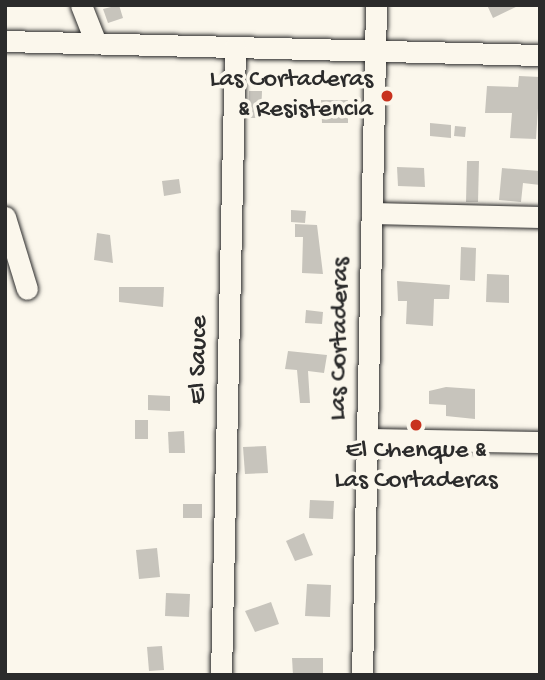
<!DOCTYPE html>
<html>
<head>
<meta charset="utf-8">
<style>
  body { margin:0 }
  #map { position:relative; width:545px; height:680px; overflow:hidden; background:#fbf7ec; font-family:"Gochi Hand",sans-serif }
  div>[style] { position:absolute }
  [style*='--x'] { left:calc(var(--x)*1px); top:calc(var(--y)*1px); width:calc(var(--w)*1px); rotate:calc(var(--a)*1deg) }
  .building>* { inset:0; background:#c7c4bc }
  .roads { filter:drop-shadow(0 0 2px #2b2b2b) drop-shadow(0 0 2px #2b2b2b) }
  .minor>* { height:21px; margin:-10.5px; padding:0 10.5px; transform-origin:10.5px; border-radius:10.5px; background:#fbf7ec }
  .dots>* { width:19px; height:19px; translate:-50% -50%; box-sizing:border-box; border:4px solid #fbf7ec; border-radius:50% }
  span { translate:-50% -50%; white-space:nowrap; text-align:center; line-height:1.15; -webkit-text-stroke:7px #fbf7ec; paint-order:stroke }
  .poi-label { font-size:26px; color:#2b2b2b }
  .right { translate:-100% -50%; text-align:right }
  .street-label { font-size:26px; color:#2b2b2b }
  .frame { position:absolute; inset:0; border:7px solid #2b2b2b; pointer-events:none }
</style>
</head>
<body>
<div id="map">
  <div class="building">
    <i style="clip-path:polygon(119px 5px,123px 18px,108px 23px,103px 9px)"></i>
    <i style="clip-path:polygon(487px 5px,520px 5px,493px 18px)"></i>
    <i style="clip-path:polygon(519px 76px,540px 77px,536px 139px,510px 138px,512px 113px,485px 113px,487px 86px,518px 87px)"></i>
    <i style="clip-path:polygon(249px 91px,262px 91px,261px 118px,248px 118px)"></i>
    <i style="clip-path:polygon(321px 100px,348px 100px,348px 123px,322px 123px)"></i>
    <i style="clip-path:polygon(430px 123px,451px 125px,451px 138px,430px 136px)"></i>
    <i style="clip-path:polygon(455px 126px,466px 127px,465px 137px,454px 136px)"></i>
    <i style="clip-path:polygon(467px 161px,479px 161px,478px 202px,466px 202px)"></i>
    <i style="clip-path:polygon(397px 167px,424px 168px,425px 187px,398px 186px)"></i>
    <i style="clip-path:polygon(502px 168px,540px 171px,540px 185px,523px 183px,521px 202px,499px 200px)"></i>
    <i style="clip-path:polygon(179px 179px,181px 193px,164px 196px,162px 181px)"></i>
    <i style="clip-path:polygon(291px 210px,306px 211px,305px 223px,291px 222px)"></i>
    <i style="clip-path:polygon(295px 224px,317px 225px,323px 274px,302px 273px,303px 237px,295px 237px)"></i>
    <i style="clip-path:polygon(97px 233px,110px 235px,113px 263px,94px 260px)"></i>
    <i style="clip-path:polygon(461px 247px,476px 248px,475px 281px,460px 280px)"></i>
    <i style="clip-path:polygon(487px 274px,509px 275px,509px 303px,486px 302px)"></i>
    <i style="clip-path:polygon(397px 281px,450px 285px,449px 299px,434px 299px,433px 326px,406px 324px,407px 301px,398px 301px)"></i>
    <i style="clip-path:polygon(119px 287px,164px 287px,163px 307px,119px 302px)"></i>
    <i style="clip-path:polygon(306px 310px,323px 312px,322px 324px,305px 323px)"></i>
    <i style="clip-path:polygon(288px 351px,327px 355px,324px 373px,308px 371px,310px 403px,300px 403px,297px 370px,285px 369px)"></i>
    <i style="clip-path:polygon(446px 387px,475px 389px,475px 419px,446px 416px,446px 405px,429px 404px,429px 391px)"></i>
    <i style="clip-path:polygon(148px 395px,170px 396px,170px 411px,148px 410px)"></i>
    <i style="clip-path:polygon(135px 420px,148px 420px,148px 439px,135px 439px)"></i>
    <i style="clip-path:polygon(184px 431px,185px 453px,169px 453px,168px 432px)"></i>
    <i style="clip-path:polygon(266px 446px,268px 473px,245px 474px,243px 447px)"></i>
    <i style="clip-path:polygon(310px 500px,334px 501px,333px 519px,309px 518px)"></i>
    <i style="clip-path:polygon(183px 504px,202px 504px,202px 518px,183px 518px)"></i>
    <i style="clip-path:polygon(304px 533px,313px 555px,295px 561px,286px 541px)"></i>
    <i style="clip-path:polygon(157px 548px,160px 577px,139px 579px,136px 550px)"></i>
    <i style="clip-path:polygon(307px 584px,331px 585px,330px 617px,305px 616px)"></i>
    <i style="clip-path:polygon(166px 593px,190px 594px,189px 617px,165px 616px)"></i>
    <i style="clip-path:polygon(271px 602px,279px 624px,255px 632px,245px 611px)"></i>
    <i style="clip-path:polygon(162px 646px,164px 670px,149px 671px,147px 647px)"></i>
    <i style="clip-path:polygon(292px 658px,323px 658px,323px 675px,293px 675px)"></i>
  </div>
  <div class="roads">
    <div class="minor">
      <i style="--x:81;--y:5;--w:41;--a:68.5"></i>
      <i style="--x:5;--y:41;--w:535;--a:1.5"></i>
      <i style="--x:372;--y:213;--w:168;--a:1.4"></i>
      <i style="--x:5;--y:217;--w:75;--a:73"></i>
      <i style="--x:367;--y:439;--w:173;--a:1"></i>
      <i style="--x:221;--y:675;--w:628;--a:-88.72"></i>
      <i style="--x:362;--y:675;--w:670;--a:-88.8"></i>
    </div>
  </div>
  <div class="dots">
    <i style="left:387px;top:96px;background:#c8321e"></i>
    <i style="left:416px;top:425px;background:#c8321e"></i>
  </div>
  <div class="poi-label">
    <span class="right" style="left:373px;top:96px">Las Cortaderas<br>&amp; Resistencia</span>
    <span style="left:416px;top:467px">El Chenque &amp;<br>Las Cortaderas</span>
  </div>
  <div class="street-label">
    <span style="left:341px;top:339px;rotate:-89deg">Las Cortaderas</span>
    <span style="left:200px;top:360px;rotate:-89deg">El Sauce</span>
  </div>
  <div class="frame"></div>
</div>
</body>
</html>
